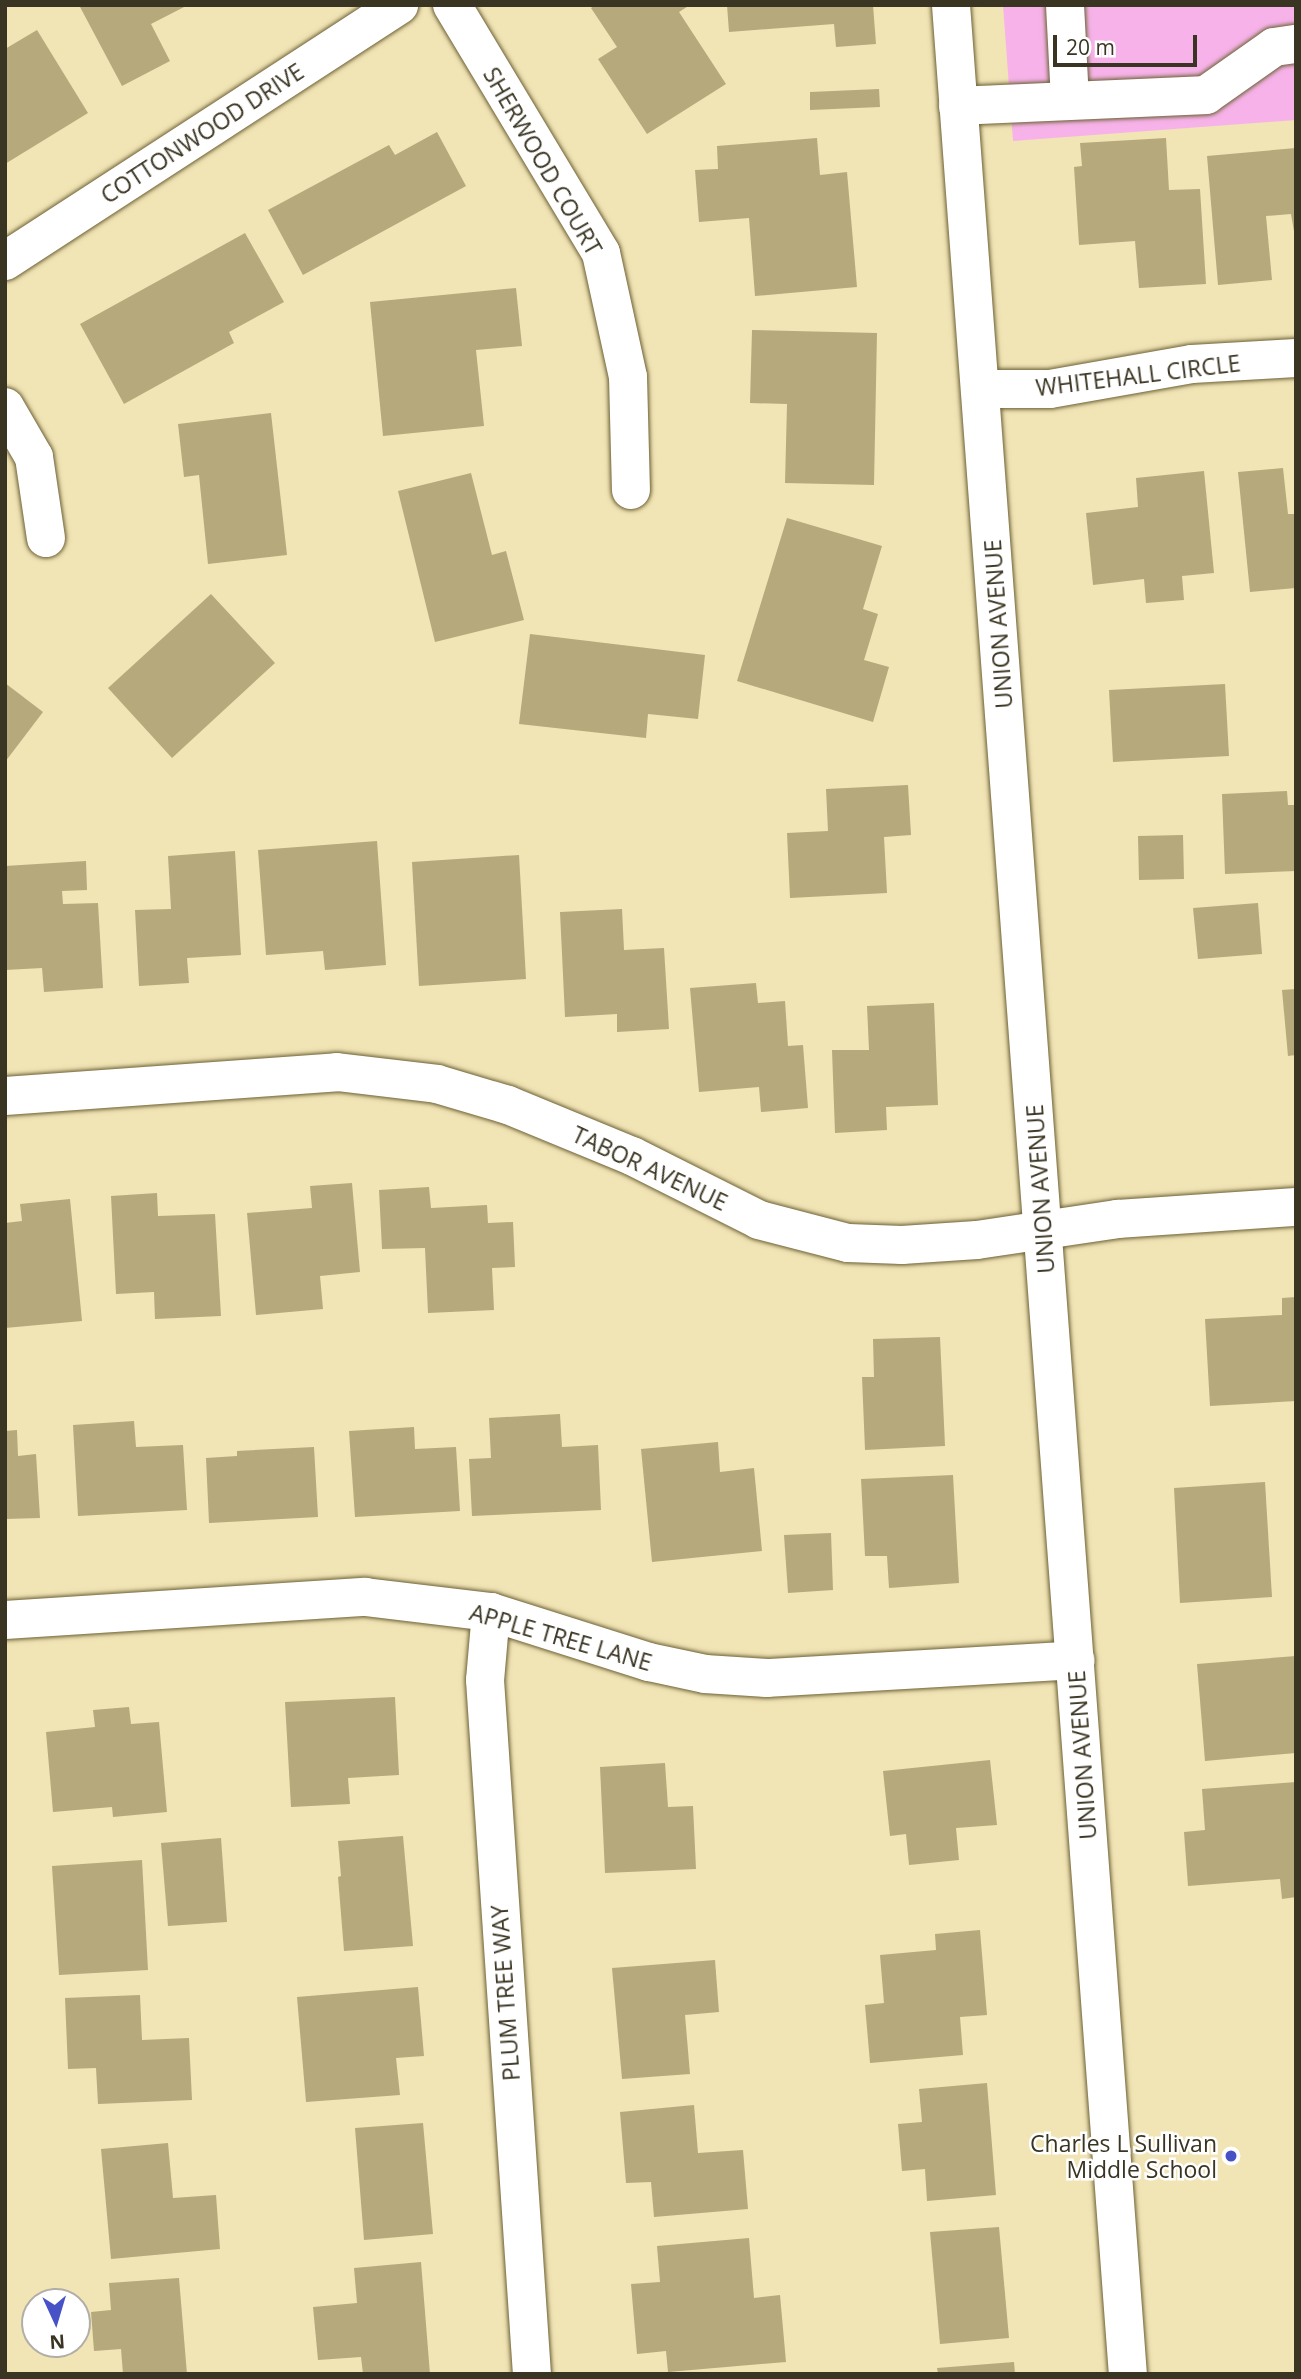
<!DOCTYPE html>
<html>
<head>
<meta charset="utf-8">
<style>
  body { margin:0 }
  #map { position:relative; width:1301px; height:2379px; overflow:hidden; background:#f1e4b5; font-family:"Open Sans",sans-serif }
  div>[style] { position:absolute }
  [style*='--x'] { left:calc(var(--x)*1px); top:calc(var(--y)*1px); width:calc(var(--w)*1px); rotate:calc(var(--a)*1deg) }
  .green>* { inset:0; background:#f7b3e9 }
  .building>* { inset:0; background:#b6a97c }
  .roads { filter:drop-shadow(0 0 2px #6d6136) drop-shadow(0 0 2px #6d6136) }
  .minor>* { height:38px; margin:-19px; padding:0 19px; transform-origin:19px; border-radius:19px; background:#fff }
  .dots>* { width:19px; height:19px; translate:-50% -50%; box-sizing:border-box; border:4px solid #fff; border-radius:50% }
  span { translate:-50% -50%; white-space:nowrap; text-align:center; line-height:1.15; -webkit-text-stroke:5px #fff; paint-order:stroke }
  .street-label { font-size:23px; color:#3a3522 }
  .poi-label { font-size:23px; color:#3a3522 }
  .right { translate:-100% -50%; text-align:right }
  .frame { position:absolute; inset:0; border:7px solid #3a3522; pointer-events:none }
  .north { position:absolute; left:21px; top:2288px; width:70px; height:70px; box-sizing:border-box; background:#fff; border:2px solid #b0aea7; border-radius:50%; rotate:176deg; font-size:19px; font-weight:700; line-height:28px; text-align:center; color:#3a3522 }
  .north::after { content:''; display:block; margin:auto; width:24px; height:32px; background:#4852c7; clip-path:polygon(50% 0,100% 100%,50% 72%,0 100%) }
  .scale { position:absolute; left:1053px; top:35px; width:144px; height:32px; box-sizing:border-box; border:4px solid #3a3522; border-top:0; padding-left:9px; font-size:21px; line-height:24px; white-space:nowrap; color:#3a3522; -webkit-text-stroke:5px #fff; paint-order:stroke }
</style>
</head>
<body>
<div id="map">
  <div class="green">
    <i style="clip-path:polygon(1003px 5px,1296px 5px,1296px 120px,1013px 141px)"></i>
  </div>
  <div class="building">
    <i style="clip-path:polygon(79px 5px,188px 5px,151px 24px,170px 61px,122px 86px)"></i>
    <i style="clip-path:polygon(595px 5px,690px 5px,679px 12px,726px 84px,647px 134px,598px 59px,617px 47px,591px 8px)"></i>
    <i style="clip-path:polygon(727px 5px,873px 5px,876px 44px,836px 47px,834px 24px,729px 32px)"></i>
    <i style="clip-path:polygon(37px 30px,88px 113px,5px 164px,5px 49px)"></i>
    <i style="clip-path:polygon(879px 89px,880px 107px,810px 110px,810px 92px)"></i>
    <i style="clip-path:polygon(437px 132px,466px 186px,303px 275px,268px 210px,389px 145px,395px 155px)"></i>
    <i style="clip-path:polygon(817px 138px,820px 175px,847px 172px,857px 287px,755px 296px,749px 218px,699px 222px,695px 170px,718px 169px,717px 146px)"></i>
    <i style="clip-path:polygon(1166px 138px,1169px 190px,1200px 189px,1206px 284px,1139px 288px,1135px 241px,1079px 245px,1074px 167px,1082px 166px,1080px 143px)"></i>
    <i style="clip-path:polygon(1296px 148px,1296px 243px,1291px 214px,1266px 216px,1272px 280px,1218px 285px,1207px 156px)"></i>
    <i style="clip-path:polygon(245px 233px,284px 302px,229px 332px,234px 343px,124px 404px,80px 324px)"></i>
    <i style="clip-path:polygon(516px 288px,522px 346px,476px 350px,484px 426px,383px 436px,370px 302px)"></i>
    <i style="clip-path:polygon(752px 330px,877px 333px,874px 485px,785px 483px,787px 404px,750px 403px)"></i>
    <i style="clip-path:polygon(271px 413px,287px 555px,208px 564px,199px 475px,184px 477px,178px 424px)"></i>
    <i style="clip-path:polygon(1283px 468px,1288px 514px,1296px 514px,1296px 588px,1250px 592px,1238px 472px)"></i>
    <i style="clip-path:polygon(1204px 471px,1214px 573px,1182px 576px,1184px 600px,1146px 603px,1144px 579px,1093px 585px,1086px 513px,1138px 507px,1136px 478px)"></i>
    <i style="clip-path:polygon(471px 473px,492px 555px,506px 551px,524px 620px,435px 642px,398px 491px)"></i>
    <i style="clip-path:polygon(787px 518px,882px 546px,863px 609px,878px 614px,864px 660px,889px 667px,873px 722px,737px 681px)"></i>
    <i style="clip-path:polygon(211px 594px,275px 663px,172px 758px,108px 688px)"></i>
    <i style="clip-path:polygon(530px 634px,705px 655px,698px 719px,648px 714px,646px 738px,519px 724px)"></i>
    <i style="clip-path:polygon(5px 683px,43px 712px,5px 762px)"></i>
    <i style="clip-path:polygon(1225px 684px,1229px 756px,1113px 762px,1109px 690px)"></i>
    <i style="clip-path:polygon(908px 785px,911px 835px,884px 837px,887px 893px,790px 898px,787px 833px,828px 831px,826px 789px)"></i>
    <i style="clip-path:polygon(1287px 791px,1288px 805px,1296px 805px,1296px 871px,1225px 874px,1222px 794px)"></i>
    <i style="clip-path:polygon(1183px 835px,1184px 879px,1139px 880px,1138px 836px)"></i>
    <i style="clip-path:polygon(377px 841px,386px 965px,325px 970px,323px 951px,266px 955px,258px 850px)"></i>
    <i style="clip-path:polygon(235px 851px,241px 955px,187px 958px,189px 983px,139px 986px,135px 910px,171px 909px,168px 856px)"></i>
    <i style="clip-path:polygon(519px 855px,526px 979px,419px 986px,412px 862px)"></i>
    <i style="clip-path:polygon(86px 861px,87px 890px,62px 891px,63px 904px,98px 903px,103px 988px,44px 992px,42px 968px,5px 970px,5px 866px)"></i>
    <i style="clip-path:polygon(1258px 903px,1262px 954px,1198px 959px,1193px 908px)"></i>
    <i style="clip-path:polygon(622px 909px,624px 950px,664px 948px,669px 1029px,617px 1032px,617px 1014px,565px 1017px,560px 912px)"></i>
    <i style="clip-path:polygon(756px 983px,758px 1003px,785px 1001px,788px 1046px,803px 1045px,808px 1108px,761px 1112px,759px 1087px,699px 1092px,690px 988px)"></i>
    <i style="clip-path:polygon(1296px 989px,1296px 1055px,1288px 1056px,1282px 990px)"></i>
    <i style="clip-path:polygon(934px 1003px,938px 1105px,886px 1107px,887px 1130px,835px 1133px,832px 1050px,869px 1050px,867px 1006px)"></i>
    <i style="clip-path:polygon(352px 1183px,360px 1272px,320px 1276px,323px 1309px,256px 1315px,247px 1213px,312px 1208px,310px 1186px)"></i>
    <i style="clip-path:polygon(429px 1187px,431px 1208px,487px 1205px,488px 1223px,513px 1222px,515px 1267px,492px 1268px,494px 1310px,428px 1313px,425px 1248px,382px 1249px,379px 1190px)"></i>
    <i style="clip-path:polygon(157px 1193px,158px 1216px,215px 1214px,221px 1316px,155px 1319px,154px 1292px,116px 1294px,111px 1196px)"></i>
    <i style="clip-path:polygon(70px 1199px,82px 1321px,5px 1328px,5px 1223px,22px 1221px,20px 1204px)"></i>
    <i style="clip-path:polygon(1296px 1297px,1296px 1401px,1210px 1406px,1205px 1319px,1282px 1315px,1282px 1298px)"></i>
    <i style="clip-path:polygon(940px 1337px,945px 1446px,865px 1450px,862px 1377px,874px 1377px,873px 1339px)"></i>
    <i style="clip-path:polygon(560px 1414px,562px 1447px,598px 1445px,601px 1510px,472px 1516px,469px 1459px,491px 1458px,489px 1418px)"></i>
    <i style="clip-path:polygon(134px 1421px,136px 1447px,183px 1445px,187px 1510px,78px 1516px,73px 1425px)"></i>
    <i style="clip-path:polygon(414px 1427px,415px 1449px,456px 1447px,460px 1511px,355px 1517px,349px 1431px)"></i>
    <i style="clip-path:polygon(17px 1430px,18px 1456px,36px 1454px,40px 1518px,5px 1519px,5px 1431px)"></i>
    <i style="clip-path:polygon(718px 1442px,720px 1472px,754px 1468px,762px 1551px,652px 1562px,641px 1449px)"></i>
    <i style="clip-path:polygon(314px 1447px,318px 1517px,209px 1523px,206px 1458px,237px 1456px,237px 1451px)"></i>
    <i style="clip-path:polygon(953px 1475px,959px 1583px,889px 1588px,887px 1556px,865px 1556px,861px 1479px)"></i>
    <i style="clip-path:polygon(1265px 1482px,1272px 1597px,1180px 1603px,1174px 1488px)"></i>
    <i style="clip-path:polygon(831px 1533px,833px 1590px,788px 1593px,784px 1535px)"></i>
    <i style="clip-path:polygon(1296px 1656px,1296px 1753px,1205px 1761px,1197px 1664px)"></i>
    <i style="clip-path:polygon(395px 1697px,399px 1775px,348px 1778px,350px 1804px,291px 1807px,285px 1702px)"></i>
    <i style="clip-path:polygon(129px 1707px,131px 1724px,159px 1722px,167px 1812px,113px 1817px,112px 1807px,53px 1812px,46px 1732px,95px 1727px,93px 1710px)"></i>
    <i style="clip-path:polygon(990px 1760px,997px 1825px,956px 1828px,959px 1860px,909px 1865px,906px 1834px,890px 1836px,883px 1771px)"></i>
    <i style="clip-path:polygon(665px 1763px,668px 1807px,693px 1806px,696px 1869px,605px 1873px,600px 1767px)"></i>
    <i style="clip-path:polygon(1296px 1782px,1296px 1897px,1282px 1899px,1280px 1879px,1188px 1886px,1184px 1832px,1205px 1830px,1202px 1789px)"></i>
    <i style="clip-path:polygon(403px 1836px,413px 1946px,344px 1951px,338px 1877px,341px 1876px,338px 1841px)"></i>
    <i style="clip-path:polygon(221px 1838px,227px 1922px,168px 1926px,161px 1843px)"></i>
    <i style="clip-path:polygon(142px 1860px,148px 1970px,59px 1975px,52px 1866px)"></i>
    <i style="clip-path:polygon(980px 1930px,987px 2015px,960px 2017px,963px 2055px,870px 2063px,865px 2005px,884px 2003px,880px 1955px,936px 1950px,935px 1934px)"></i>
    <i style="clip-path:polygon(715px 1960px,719px 2012px,685px 2015px,690px 2074px,622px 2079px,612px 1968px)"></i>
    <i style="clip-path:polygon(418px 1987px,424px 2056px,396px 2058px,400px 2095px,306px 2102px,297px 1997px)"></i>
    <i style="clip-path:polygon(140px 1995px,142px 2040px,189px 2038px,192px 2100px,98px 2104px,96px 2068px,68px 2069px,65px 1998px)"></i>
    <i style="clip-path:polygon(987px 2083px,996px 2195px,927px 2201px,925px 2169px,902px 2171px,898px 2124px,922px 2122px,919px 2089px)"></i>
    <i style="clip-path:polygon(694px 2105px,698px 2153px,743px 2150px,748px 2209px,654px 2217px,651px 2182px,626px 2183px,620px 2112px)"></i>
    <i style="clip-path:polygon(423px 2123px,433px 2234px,364px 2240px,355px 2128px)"></i>
    <i style="clip-path:polygon(168px 2143px,173px 2198px,216px 2195px,220px 2249px,111px 2259px,101px 2149px)"></i>
    <i style="clip-path:polygon(999px 2227px,1009px 2338px,940px 2344px,930px 2232px)"></i>
    <i style="clip-path:polygon(749px 2238px,754px 2298px,780px 2295px,786px 2362px,668px 2372px,666px 2351px,637px 2354px,631px 2284px,660px 2282px,657px 2246px)"></i>
    <i style="clip-path:polygon(421px 2262px,430px 2374px,363px 2374px,361px 2357px,318px 2360px,313px 2307px,357px 2303px,354px 2268px)"></i>
    <i style="clip-path:polygon(179px 2278px,187px 2374px,123px 2374px,121px 2349px,94px 2351px,91px 2312px,111px 2310px,109px 2283px)"></i>
    <i style="clip-path:polygon(1014px 2362px,1015px 2374px,938px 2374px,937px 2368px)"></i>
  </div>
  <div class="roads">
    <div class="minor">
      <i style="--x:452;--y:5;--w:289;--a:59"></i>
      <i style="--x:601;--y:253;--w:127;--a:77.7"></i>
      <i style="--x:628;--y:377;--w:113;--a:88.5"></i>
      <i style="--x:951;--y:5;--w:2376;--a:85.73"></i>
      <i style="--x:1065;--y:5;--w:94;--a:87"></i>
      <i style="--x:958;--y:106;--w:248;--a:-2.5"></i>
      <i style="--x:1206;--y:95;--w:83;--a:-35.2"></i>
      <i style="--x:1274;--y:47;--w:22;--a:-8"></i>
      <i style="--x:5;--y:261;--w:470;--a:-33"></i>
      <i style="--x:981;--y:389;--w:69;--a:0"></i>
      <i style="--x:1050;--y:389;--w:144;--a:-10"></i>
      <i style="--x:1192;--y:364;--w:104;--a:-3.3"></i>
      <i style="--x:5;--y:407;--w:58;--a:59.9"></i>
      <i style="--x:34;--y:457;--w:82;--a:81.6"></i>
      <i style="--x:5;--y:1096;--w:333;--a:-4.1"></i>
      <i style="--x:337;--y:1072;--w:101;--a:6.8"></i>
      <i style="--x:437;--y:1084;--w:74;--a:16.5"></i>
      <i style="--x:508;--y:1105;--w:134;--a:22.4"></i>
      <i style="--x:632;--y:1156;--w:142;--a:26.7"></i>
      <i style="--x:759;--y:1220;--w:92;--a:14.5"></i>
      <i style="--x:848;--y:1243;--w:54;--a:2.1"></i>
      <i style="--x:902;--y:1245;--w:75;--a:-3.8"></i>
      <i style="--x:977;--y:1240;--w:143;--a:-8.5"></i>
      <i style="--x:1118;--y:1219;--w:178;--a:-3.9"></i>
      <i style="--x:491;--y:1612;--w:68;--a:95"></i>
      <i style="--x:485;--y:1680;--w:696;--a:86.13"></i>
      <i style="--x:5;--y:1620;--w:361;--a:-3.7"></i>
      <i style="--x:365;--y:1597;--w:127;--a:6.8"></i>
      <i style="--x:491;--y:1612;--w:166;--a:17.6"></i>
      <i style="--x:649;--y:1662;--w:57;--a:12.1"></i>
      <i style="--x:705;--y:1674;--w:62;--a:3.7"></i>
      <i style="--x:767;--y:1678;--w:309;--a:-3.3"></i>
    </div>
  </div>
  <div class="dots">
    <i style="left:1231px;top:2156px;background:#4852c7"></i>
  </div>
  <div class="street-label">
    <span style="left:202px;top:133px;rotate:-33deg">COTTONWOOD DRIVE</span>
    <span style="left:543px;top:161px;rotate:60deg">SHERWOOD COURT</span>
    <span style="left:1138px;top:375px;rotate:-7deg">WHITEHALL CIRCLE</span>
    <span style="left:998px;top:624px;rotate:-94deg">UNION AVENUE</span>
    <span style="left:650px;top:1168px;rotate:25deg">TABOR AVENUE</span>
    <span style="left:1040px;top:1189px;rotate:-94deg">UNION AVENUE</span>
    <span style="left:561px;top:1637px;rotate:16deg">APPLE TREE LANE</span>
    <span style="left:1082px;top:1755px;rotate:-94deg">UNION AVENUE</span>
    <span style="left:505px;top:1993px;rotate:-94deg">PLUM TREE WAY</span>
  </div>
  <div class="poi-label">
    <span class="right" style="left:1217px;top:2156px">Charles L Sullivan<br>Middle School</span>
  </div>
  <div class="frame"></div>
  <div class="north">N</div>
  <div class="scale">20 m</div>
</div>
</body>
</html>
